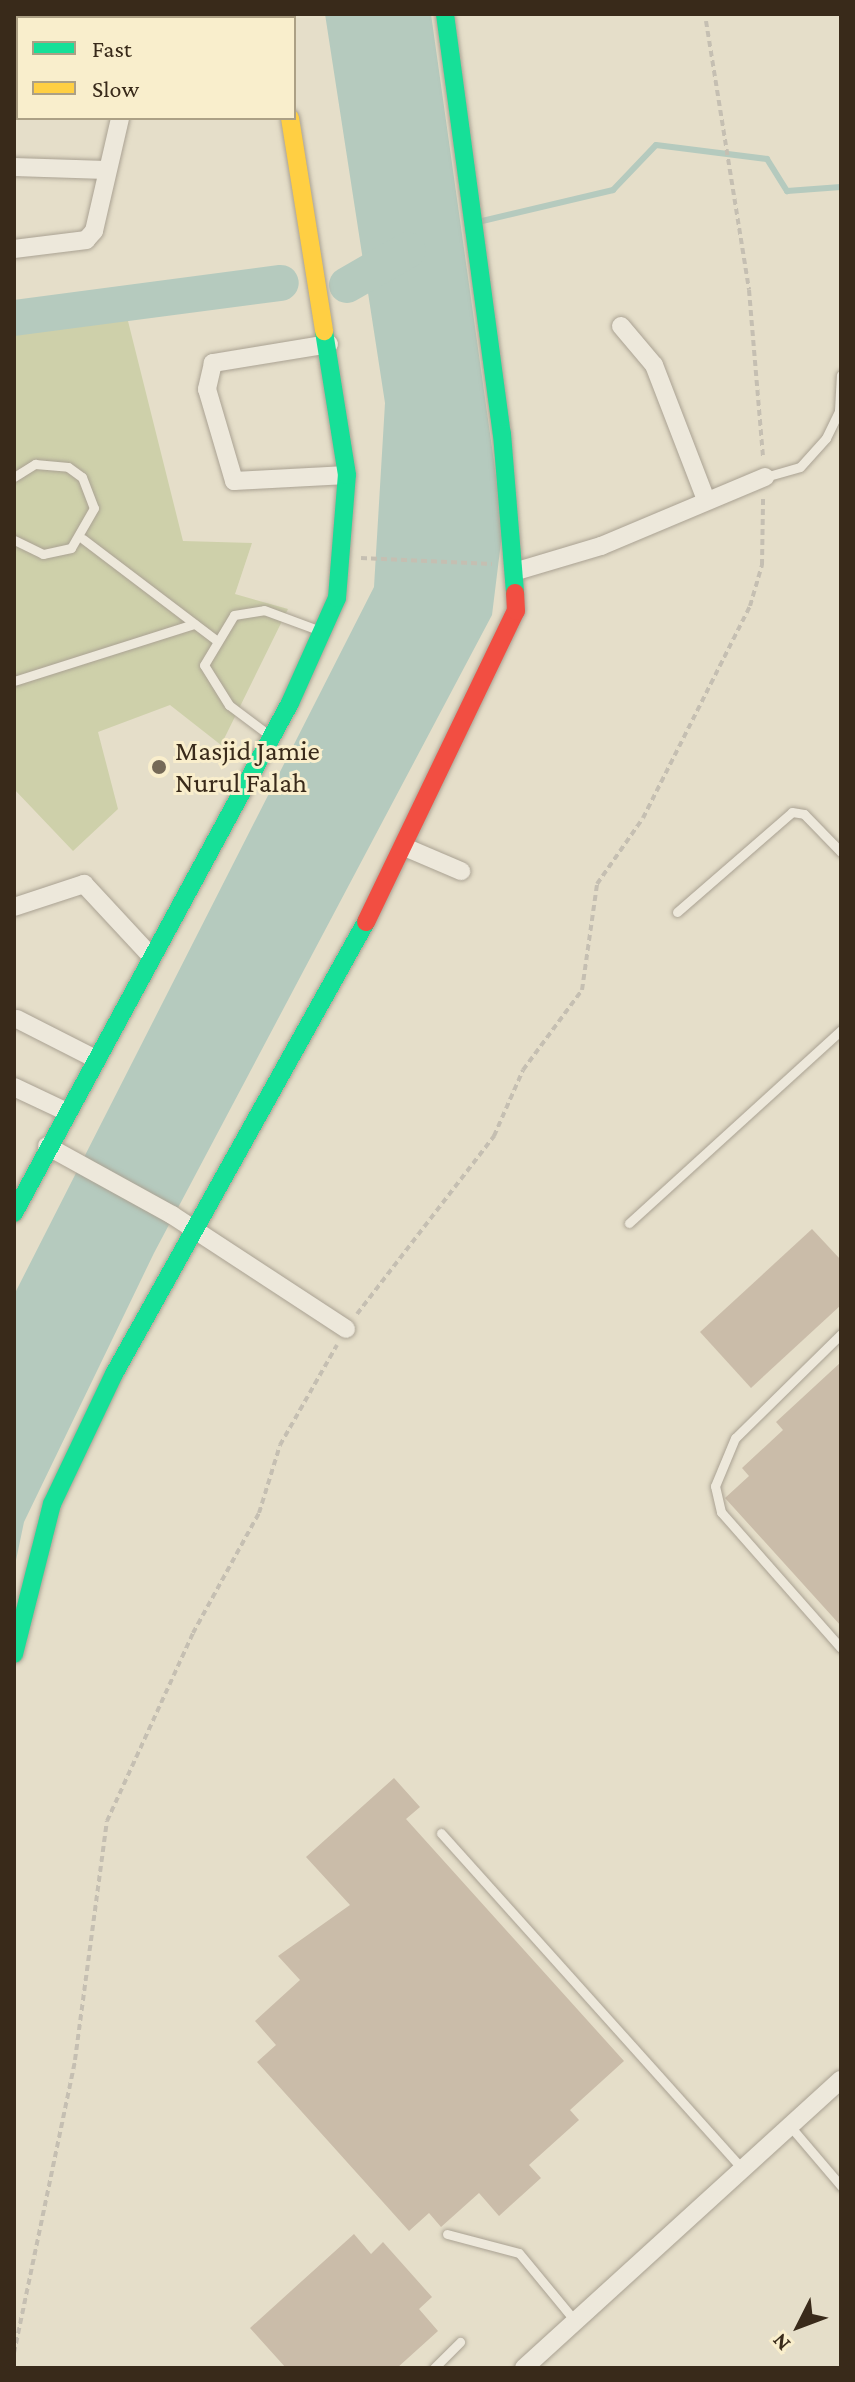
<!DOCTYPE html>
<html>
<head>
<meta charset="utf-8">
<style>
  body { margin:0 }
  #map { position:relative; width:855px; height:2382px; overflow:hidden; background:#e5dec9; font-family:"Crimson Pro",serif }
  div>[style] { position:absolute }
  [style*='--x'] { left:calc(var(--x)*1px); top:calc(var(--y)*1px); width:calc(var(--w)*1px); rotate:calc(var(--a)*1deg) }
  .cemetery>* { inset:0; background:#ced0aa }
  .water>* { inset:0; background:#b5cabe }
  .stream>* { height:6px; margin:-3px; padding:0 3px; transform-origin:3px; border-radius:3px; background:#b5cabe }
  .river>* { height:36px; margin:-18px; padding:0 18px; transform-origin:18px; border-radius:18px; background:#b5cabe }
  .building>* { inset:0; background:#cabca9 }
  .path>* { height:4px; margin-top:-2px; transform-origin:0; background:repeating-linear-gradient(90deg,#c5bfb2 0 6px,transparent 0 10px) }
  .roads { filter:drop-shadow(0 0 2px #aaa293) drop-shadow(0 0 2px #aaa293) }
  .lane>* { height:9px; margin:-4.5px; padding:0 4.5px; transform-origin:4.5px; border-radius:4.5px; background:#ede8db }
  .street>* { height:18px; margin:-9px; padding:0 9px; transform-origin:9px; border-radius:9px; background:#ede8db }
  .fast>* { height:18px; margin:-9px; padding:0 9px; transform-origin:9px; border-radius:9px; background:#16e098 }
  .slow>* { height:18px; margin:-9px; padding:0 9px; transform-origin:9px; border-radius:9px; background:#ffcf43 }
  .jam>* { height:18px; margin:-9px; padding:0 9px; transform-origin:9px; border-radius:9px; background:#f24e42 }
  .dots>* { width:22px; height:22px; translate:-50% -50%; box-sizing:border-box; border:4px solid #f9eecc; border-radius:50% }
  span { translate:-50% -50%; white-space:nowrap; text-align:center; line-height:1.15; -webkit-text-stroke:6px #f9eecc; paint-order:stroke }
  .poi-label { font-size:28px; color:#392a1a }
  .left { translate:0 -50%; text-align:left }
  .frame { position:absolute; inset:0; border:16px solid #392a1a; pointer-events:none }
  .legend { position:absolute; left:16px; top:16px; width:280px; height:104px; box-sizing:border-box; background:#f9eecc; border:2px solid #aca085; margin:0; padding:10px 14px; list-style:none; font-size:24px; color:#392a1a }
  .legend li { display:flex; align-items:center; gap:16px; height:40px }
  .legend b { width:40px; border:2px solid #aca085 }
  .north { position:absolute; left:759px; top:2286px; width:80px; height:80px; -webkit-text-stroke:6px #f9eecc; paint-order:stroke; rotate:228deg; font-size:22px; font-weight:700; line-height:32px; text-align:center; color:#392a1a }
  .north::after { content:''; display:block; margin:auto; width:28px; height:36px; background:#392a1a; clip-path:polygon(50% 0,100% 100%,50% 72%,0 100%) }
</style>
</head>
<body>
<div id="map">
  <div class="cemetery">
    <i style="clip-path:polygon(123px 301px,183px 541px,252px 543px,235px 594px,288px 609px,221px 745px,170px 705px,98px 732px,118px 809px,73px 851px,14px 789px,14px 325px)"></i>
  </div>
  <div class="water">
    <i style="clip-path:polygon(325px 14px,431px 14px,503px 526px,492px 615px,154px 1253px,24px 1522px,14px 1570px,14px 1295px,374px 587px,385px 403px)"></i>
  </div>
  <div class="stream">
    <i style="--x:478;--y:222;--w:139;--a:-13.3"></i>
    <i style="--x:613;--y:190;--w:62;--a:-46.3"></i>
    <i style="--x:656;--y:145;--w:112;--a:7.2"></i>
    <i style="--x:767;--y:159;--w:38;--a:58"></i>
    <i style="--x:787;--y:191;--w:54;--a:-4.2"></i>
  </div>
  <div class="river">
    <i style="--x:347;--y:285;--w:70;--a:-29.8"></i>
    <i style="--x:14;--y:318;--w:269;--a:-7.5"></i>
  </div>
  <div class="building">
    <i style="clip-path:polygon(812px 1229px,841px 1260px,841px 1305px,751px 1388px,700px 1332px)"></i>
    <i style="clip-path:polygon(841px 1362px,841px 1626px,725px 1498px,749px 1476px,742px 1468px,783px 1430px,776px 1422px)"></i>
    <i style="clip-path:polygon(394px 1778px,420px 1807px,406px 1819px,624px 2061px,570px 2110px,579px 2120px,529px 2165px,541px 2178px,499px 2216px,479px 2193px,441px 2227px,429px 2213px,409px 2231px,257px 2062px,276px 2045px,255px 2021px,300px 1980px,278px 1956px,350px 1905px,306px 1857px)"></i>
    <i style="clip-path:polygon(354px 2234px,371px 2254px,383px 2242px,432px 2297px,419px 2309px,438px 2331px,397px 2368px,286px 2368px,250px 2328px)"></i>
  </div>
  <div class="path">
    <i style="--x:706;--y:21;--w:272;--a:80.9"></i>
    <i style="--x:749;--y:290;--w:169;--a:85.2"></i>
    <i style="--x:361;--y:558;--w:131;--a:2.6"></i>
    <i style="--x:357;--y:1314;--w:225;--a:-52.4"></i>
    <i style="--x:494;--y:1136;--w:72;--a:-66.3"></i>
    <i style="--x:523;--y:1070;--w:99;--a:-53.6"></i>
    <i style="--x:582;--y:990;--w:107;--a:-81.9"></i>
    <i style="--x:597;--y:884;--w:80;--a:-55.1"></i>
    <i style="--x:643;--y:818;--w:237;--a:-63.2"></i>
    <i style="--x:750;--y:606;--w:43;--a:-73.7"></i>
    <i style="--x:762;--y:565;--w:66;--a:-89.1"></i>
    <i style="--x:14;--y:2353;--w:299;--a:-78.2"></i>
    <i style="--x:75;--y:2060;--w:241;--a:-82.4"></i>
    <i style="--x:107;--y:1821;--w:207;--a:-65.4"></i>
    <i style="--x:193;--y:1633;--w:137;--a:-61.2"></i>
    <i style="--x:259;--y:1513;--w:71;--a:-72.8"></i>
    <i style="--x:280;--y:1445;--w:115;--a:-60.3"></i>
  </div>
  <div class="roads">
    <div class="lane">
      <i style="--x:14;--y:477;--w:25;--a:-32"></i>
      <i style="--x:35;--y:464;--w:33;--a:5"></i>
      <i style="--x:68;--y:467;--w:17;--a:36"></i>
      <i style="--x:82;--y:477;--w:33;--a:69"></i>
      <i style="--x:94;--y:508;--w:46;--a:119.9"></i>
      <i style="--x:71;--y:548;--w:29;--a:168"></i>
      <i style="--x:43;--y:554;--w:32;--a:-154"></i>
      <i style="--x:765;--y:477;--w:36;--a:-16"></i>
      <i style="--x:800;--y:467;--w:39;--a:-48"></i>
      <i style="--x:826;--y:438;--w:30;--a:-64"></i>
      <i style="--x:839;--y:411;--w:36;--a:-87"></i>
      <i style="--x:83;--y:539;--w:167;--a:37.2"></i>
      <i style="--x:14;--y:681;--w:189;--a:-17.6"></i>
      <i style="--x:269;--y:735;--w:50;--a:-143.1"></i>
      <i style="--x:229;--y:705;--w:47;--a:-122"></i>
      <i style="--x:204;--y:665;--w:58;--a:-59"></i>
      <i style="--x:234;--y:615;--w:30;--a:-9"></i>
      <i style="--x:264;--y:610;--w:58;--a:20.3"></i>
      <i style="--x:677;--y:912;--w:152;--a:-41"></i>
      <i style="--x:792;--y:812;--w:12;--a:9"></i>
      <i style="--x:804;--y:814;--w:53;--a:45.8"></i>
      <i style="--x:629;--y:1223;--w:287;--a:-42.3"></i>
      <i style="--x:841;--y:1334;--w:148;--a:135.5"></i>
      <i style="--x:735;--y:1438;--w:52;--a:112.6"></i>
      <i style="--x:715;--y:1486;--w:27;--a:77"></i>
      <i style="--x:721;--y:1512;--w:181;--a:48.6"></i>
      <i style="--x:441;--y:1833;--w:453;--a:48.1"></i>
      <i style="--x:790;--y:2126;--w:79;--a:49.6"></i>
      <i style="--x:447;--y:2234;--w:74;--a:14.8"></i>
      <i style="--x:519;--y:2253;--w:88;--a:50.5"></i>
      <i style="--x:434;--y:2368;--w:37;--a:-45"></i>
    </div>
    <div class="street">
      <i style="--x:134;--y:18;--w:4;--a:-90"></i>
      <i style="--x:14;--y:83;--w:4;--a:0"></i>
      <i style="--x:14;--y:167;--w:92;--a:1.9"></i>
      <i style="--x:14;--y:249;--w:73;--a:-7.1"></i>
      <i style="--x:86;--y:240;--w:12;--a:-48"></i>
      <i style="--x:94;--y:231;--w:116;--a:-77"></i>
      <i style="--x:621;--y:326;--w:51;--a:49.8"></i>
      <i style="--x:654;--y:365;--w:145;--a:68.9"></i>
      <i style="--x:329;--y:344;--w:118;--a:170.7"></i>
      <i style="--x:213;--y:363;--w:27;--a:103"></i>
      <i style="--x:207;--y:389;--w:96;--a:73.6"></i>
      <i style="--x:234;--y:481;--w:113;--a:-3"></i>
      <i style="--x:517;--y:571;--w:88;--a:-16.6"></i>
      <i style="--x:601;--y:546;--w:178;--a:-22.8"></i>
      <i style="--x:407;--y:848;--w:59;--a:23.1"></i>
      <i style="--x:14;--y:907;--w:74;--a:-18.2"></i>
      <i style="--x:84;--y:884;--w:98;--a:47.1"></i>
      <i style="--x:17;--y:1019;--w:86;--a:26.9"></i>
      <i style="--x:14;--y:1087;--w:56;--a:25.2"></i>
      <i style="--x:47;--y:1146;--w:143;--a:28.9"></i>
      <i style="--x:172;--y:1215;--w:208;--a:33.2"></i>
      <i style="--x:524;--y:2368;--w:428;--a:-42.3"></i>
    </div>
    <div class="fast">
      <i style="--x:272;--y:14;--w:4;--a:76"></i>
      <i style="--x:445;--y:14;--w:424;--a:82.3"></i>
      <i style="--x:502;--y:434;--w:160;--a:85.3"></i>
      <i style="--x:14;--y:1213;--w:580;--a:-61.58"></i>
      <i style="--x:290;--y:703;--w:115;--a:-65.9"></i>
      <i style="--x:337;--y:598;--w:123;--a:-85.4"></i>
      <i style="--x:347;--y:475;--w:146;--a:-99.1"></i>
      <i style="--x:14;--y:1654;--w:155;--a:-75.8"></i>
      <i style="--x:52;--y:1504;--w:144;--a:-64.5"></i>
      <i style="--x:114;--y:1374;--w:518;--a:-60.86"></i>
    </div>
    <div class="slow">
      <i style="--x:290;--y:118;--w:216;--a:80.9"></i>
    </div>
    <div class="jam">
      <i style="--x:366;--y:922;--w:345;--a:-64.3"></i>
      <i style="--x:516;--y:611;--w:18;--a:-93"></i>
    </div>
  </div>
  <div class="dots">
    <i style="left:159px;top:767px;background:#756957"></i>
  </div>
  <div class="poi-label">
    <span class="left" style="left:175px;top:767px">Masjid Jamie<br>Nurul Falah</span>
  </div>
  <div class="frame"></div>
  <ul class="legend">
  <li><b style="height:10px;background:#16e098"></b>Fast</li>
  <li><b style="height:10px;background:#ffcf43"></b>Slow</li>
  </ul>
  <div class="north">N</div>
</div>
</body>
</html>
